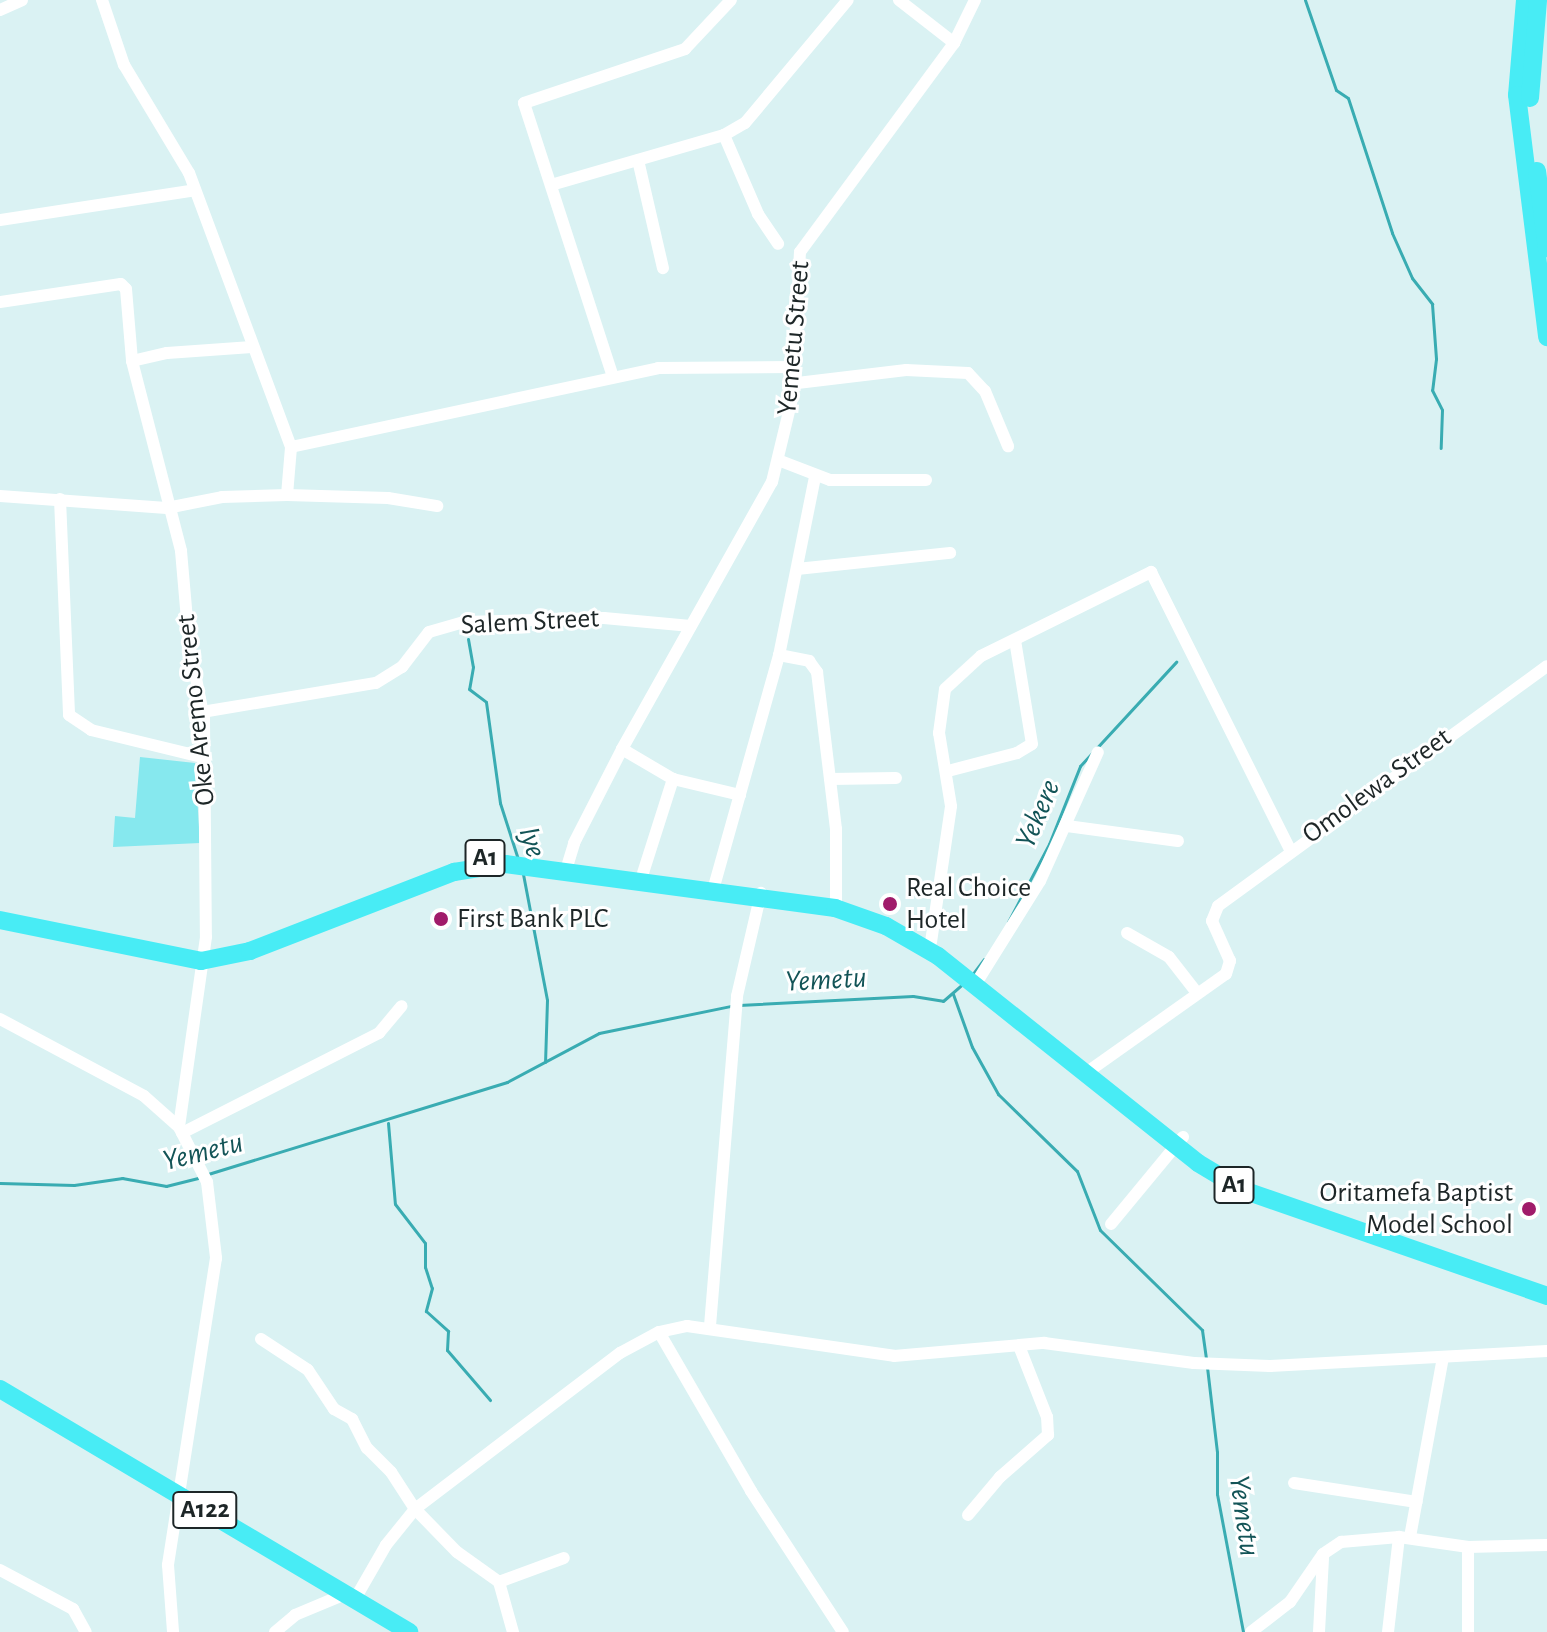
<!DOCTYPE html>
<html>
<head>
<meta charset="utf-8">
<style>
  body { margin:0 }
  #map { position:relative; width:1547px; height:1632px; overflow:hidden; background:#daf2f3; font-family:"Alegreya Sans",sans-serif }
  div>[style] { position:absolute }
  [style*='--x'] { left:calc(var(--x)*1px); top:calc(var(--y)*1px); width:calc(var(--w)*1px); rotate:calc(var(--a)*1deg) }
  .green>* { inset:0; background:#86e8ee }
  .stream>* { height:3px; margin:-1.5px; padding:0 1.5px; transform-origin:1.5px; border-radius:1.5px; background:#39acb2 }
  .minor>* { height:12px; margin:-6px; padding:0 6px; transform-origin:6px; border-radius:6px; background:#fff }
  .highway>* { height:18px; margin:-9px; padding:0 9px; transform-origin:9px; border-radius:9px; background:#48ecf5 }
  .dots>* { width:22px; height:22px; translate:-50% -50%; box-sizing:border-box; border:4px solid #fff; border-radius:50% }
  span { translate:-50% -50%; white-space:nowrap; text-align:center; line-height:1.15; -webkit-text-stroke:6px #fff; paint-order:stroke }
  .shield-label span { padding:2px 6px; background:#fff; border:2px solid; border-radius:6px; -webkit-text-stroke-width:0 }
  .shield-label { font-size:26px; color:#1d2627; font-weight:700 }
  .street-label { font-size:28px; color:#1d2627 }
  .poi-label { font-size:28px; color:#1d2627 }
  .left { translate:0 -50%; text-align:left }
  .right { translate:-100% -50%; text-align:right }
  .water-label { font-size:30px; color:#135457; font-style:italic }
</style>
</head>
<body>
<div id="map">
  <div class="green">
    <i style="clip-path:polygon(140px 757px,195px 763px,200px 843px,113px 847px,115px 816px,135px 818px)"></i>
  </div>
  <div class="stream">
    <i style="--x:1305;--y:0;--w:95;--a:71"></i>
    <i style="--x:1336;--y:90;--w:14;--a:34"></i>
    <i style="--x:1348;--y:98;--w:142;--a:71.9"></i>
    <i style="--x:1392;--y:233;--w:49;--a:66"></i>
    <i style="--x:1412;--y:278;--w:33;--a:52"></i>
    <i style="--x:1432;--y:304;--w:55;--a:85.8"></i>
    <i style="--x:1436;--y:359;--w:31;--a:97"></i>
    <i style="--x:1432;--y:390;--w:22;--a:63"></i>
    <i style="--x:1442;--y:410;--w:38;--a:92"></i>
    <i style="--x:468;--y:639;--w:28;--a:80"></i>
    <i style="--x:473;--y:667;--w:22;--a:100"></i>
    <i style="--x:469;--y:689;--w:21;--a:37"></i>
    <i style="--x:486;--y:702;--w:102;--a:82.1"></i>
    <i style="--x:500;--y:803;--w:59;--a:72.2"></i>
    <i style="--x:523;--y:874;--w:128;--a:79.2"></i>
    <i style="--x:547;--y:1000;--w:62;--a:91.8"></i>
    <i style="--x:1008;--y:922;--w:88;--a:-62.3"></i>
    <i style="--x:1049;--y:844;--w:84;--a:-68.3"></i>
    <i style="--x:1080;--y:766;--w:142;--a:-47.3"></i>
    <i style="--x:972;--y:975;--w:20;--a:-53"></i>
    <i style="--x:953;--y:994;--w:56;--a:70.3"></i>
    <i style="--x:972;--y:1047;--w:54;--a:61"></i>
    <i style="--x:998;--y:1094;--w:110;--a:44.3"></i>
    <i style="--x:1077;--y:1171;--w:63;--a:68.7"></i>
    <i style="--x:1100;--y:1230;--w:143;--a:44.4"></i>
    <i style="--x:1202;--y:1330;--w:30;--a:82"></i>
    <i style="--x:739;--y:1005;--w:174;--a:-3"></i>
    <i style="--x:913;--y:996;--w:30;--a:9"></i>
    <i style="--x:943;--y:1001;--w:28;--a:-41"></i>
    <i style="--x:388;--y:1123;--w:81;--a:85.1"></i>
    <i style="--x:395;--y:1204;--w:49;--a:52.4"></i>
    <i style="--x:425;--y:1243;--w:24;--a:90"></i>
    <i style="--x:425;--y:1267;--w:22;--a:72"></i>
    <i style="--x:432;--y:1288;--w:24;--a:105"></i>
    <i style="--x:426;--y:1311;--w:30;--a:42"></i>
    <i style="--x:448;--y:1331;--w:19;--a:93"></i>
    <i style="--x:447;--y:1350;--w:66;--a:49.3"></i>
    <i style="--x:208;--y:1174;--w:313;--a:-17.1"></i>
    <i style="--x:507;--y:1082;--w:104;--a:-28"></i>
    <i style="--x:599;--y:1033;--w:135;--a:-11.6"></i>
    <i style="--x:0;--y:1183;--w:74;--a:1.5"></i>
    <i style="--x:74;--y:1185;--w:49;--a:-8.3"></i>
    <i style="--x:122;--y:1178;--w:45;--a:10.3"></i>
    <i style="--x:166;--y:1186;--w:36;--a:-14"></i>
    <i style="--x:1207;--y:1367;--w:86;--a:83.3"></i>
    <i style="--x:1217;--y:1452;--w:42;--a:90"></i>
    <i style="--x:1217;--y:1494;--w:140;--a:79.3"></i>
  </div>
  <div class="minor">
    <i style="--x:899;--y:0;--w:70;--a:38"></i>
    <i style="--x:0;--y:10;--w:24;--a:-24"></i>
    <i style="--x:724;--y:135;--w:86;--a:66.7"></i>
    <i style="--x:758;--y:214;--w:36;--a:56"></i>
    <i style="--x:638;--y:160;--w:111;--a:77"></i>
    <i style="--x:551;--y:185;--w:180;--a:-16.1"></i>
    <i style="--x:724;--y:135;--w:24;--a:-30"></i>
    <i style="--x:745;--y:123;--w:160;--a:-50.1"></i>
    <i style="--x:0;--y:220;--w:197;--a:-8.7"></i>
    <i style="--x:0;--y:302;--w:122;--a:-8.5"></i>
    <i style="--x:121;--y:284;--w:7;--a:45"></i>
    <i style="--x:126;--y:289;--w:72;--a:85.2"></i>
    <i style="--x:132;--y:361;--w:196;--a:75.5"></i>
    <i style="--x:181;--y:551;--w:92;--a:85"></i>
    <i style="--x:189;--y:643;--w:77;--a:78.8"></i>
    <i style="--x:204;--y:719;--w:218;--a:89.5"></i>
    <i style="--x:206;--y:937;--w:192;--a:98.1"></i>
    <i style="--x:132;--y:361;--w:36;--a:-13"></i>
    <i style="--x:167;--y:353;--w:85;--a:-4"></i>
    <i style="--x:613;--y:377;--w:288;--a:-108"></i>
    <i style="--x:524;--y:103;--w:170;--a:-18.5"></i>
    <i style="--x:685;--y:49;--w:67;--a:-46.8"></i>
    <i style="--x:789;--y:384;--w:118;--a:-6.8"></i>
    <i style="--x:906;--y:370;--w:62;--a:2.8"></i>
    <i style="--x:968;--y:373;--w:25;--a:47"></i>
    <i style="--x:985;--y:391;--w:60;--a:67.3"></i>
    <i style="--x:291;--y:447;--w:375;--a:-12.1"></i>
    <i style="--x:658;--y:368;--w:135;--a:-0.4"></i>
    <i style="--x:778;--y:460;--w:56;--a:21"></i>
    <i style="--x:830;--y:480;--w:96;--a:0"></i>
    <i style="--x:815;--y:477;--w:182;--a:101.4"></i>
    <i style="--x:779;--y:655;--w:31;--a:11"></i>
    <i style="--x:809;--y:661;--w:14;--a:54"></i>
    <i style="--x:817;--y:672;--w:158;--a:83.1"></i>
    <i style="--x:836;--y:829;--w:73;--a:90"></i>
    <i style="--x:287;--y:495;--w:101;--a:1.7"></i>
    <i style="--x:388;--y:498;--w:50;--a:9.3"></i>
    <i style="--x:0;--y:496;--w:167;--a:4.1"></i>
    <i style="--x:167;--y:508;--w:56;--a:-11.3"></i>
    <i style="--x:222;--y:497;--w:65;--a:-1.8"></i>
    <i style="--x:287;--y:495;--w:48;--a:-85.2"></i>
    <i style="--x:291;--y:447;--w:292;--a:-110.4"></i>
    <i style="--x:189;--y:173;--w:126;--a:-121"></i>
    <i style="--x:124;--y:65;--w:69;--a:-108.7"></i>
    <i style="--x:60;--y:499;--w:216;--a:87.6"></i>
    <i style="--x:69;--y:715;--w:27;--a:34"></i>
    <i style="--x:91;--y:730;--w:118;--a:13.7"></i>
    <i style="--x:797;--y:569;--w:154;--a:-6"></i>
    <i style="--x:202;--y:712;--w:176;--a:-9.5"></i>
    <i style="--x:376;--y:683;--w:31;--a:-32"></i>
    <i style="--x:402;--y:667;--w:44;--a:-52.4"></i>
    <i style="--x:429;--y:632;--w:37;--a:-16"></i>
    <i style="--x:465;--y:622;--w:139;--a:-1.6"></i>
    <i style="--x:604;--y:618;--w:87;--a:5.3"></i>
    <i style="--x:622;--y:749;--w:59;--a:30.5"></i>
    <i style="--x:673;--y:779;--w:69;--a:13.4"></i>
    <i style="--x:948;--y:771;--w:71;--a:-14.6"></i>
    <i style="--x:1017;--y:753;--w:17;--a:-31"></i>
    <i style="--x:1032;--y:744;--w:105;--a:-99.3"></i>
    <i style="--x:830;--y:779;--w:66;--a:-0.9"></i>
    <i style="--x:1067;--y:826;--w:112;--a:7.7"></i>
    <i style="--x:566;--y:870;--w:28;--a:-73"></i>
    <i style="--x:574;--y:843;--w:106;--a:-62.9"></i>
    <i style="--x:622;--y:749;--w:306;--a:-60.7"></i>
    <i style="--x:772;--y:482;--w:85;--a:-76.5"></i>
    <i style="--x:792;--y:399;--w:147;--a:-86.9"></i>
    <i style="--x:800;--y:252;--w:260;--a:-53.6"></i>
    <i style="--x:954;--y:43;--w:48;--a:-64"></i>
    <i style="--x:643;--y:873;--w:99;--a:-72.3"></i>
    <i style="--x:715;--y:883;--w:237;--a:-74.3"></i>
    <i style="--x:1127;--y:933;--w:48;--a:29.7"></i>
    <i style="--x:1169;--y:957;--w:46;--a:52.1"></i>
    <i style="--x:931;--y:942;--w:137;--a:-81.6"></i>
    <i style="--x:951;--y:806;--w:74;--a:-99.3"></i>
    <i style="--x:939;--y:733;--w:44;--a:-82.2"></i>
    <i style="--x:945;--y:689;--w:49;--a:-42.5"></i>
    <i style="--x:981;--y:656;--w:190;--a:-26.3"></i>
    <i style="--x:1151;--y:572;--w:310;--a:63.4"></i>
    <i style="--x:980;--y:977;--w:113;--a:-58"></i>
    <i style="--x:1040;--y:881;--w:141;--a:-65.8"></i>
    <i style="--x:0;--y:1019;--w:163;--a:28.1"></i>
    <i style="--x:144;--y:1096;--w:47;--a:41.5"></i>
    <i style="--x:179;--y:1127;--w:62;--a:63"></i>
    <i style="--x:207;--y:1182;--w:77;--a:83.2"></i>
    <i style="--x:216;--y:1258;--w:311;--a:98.9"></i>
    <i style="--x:168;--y:1565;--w:67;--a:85.7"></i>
    <i style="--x:1086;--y:1073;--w:171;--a:-35.3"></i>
    <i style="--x:1226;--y:974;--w:14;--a:-73"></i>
    <i style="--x:1230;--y:961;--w:44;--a:-114.2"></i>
    <i style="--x:1212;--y:921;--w:16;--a:-68"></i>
    <i style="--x:1218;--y:906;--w:407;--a:-36.1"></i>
    <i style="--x:182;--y:1133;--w:221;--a:-26.9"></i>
    <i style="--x:379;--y:1033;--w:35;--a:-50"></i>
    <i style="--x:1111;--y:1224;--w:113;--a:-50.4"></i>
    <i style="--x:710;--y:1326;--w:331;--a:-85.3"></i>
    <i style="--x:737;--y:996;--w:106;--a:-76.9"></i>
    <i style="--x:659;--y:1332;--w:184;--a:59.9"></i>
    <i style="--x:751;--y:1491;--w:168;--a:56.9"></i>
    <i style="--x:261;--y:1339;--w:56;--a:33.4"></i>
    <i style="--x:308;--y:1370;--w:47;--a:56.3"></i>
    <i style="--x:334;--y:1409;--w:21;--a:29"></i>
    <i style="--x:352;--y:1419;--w:33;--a:63"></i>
    <i style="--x:367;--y:1448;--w:34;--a:45"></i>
    <i style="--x:391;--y:1472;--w:44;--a:57"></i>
    <i style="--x:415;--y:1509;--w:60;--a:45.7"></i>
    <i style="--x:457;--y:1552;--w:52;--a:35.5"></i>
    <i style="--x:499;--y:1582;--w:52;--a:74.4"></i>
    <i style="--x:1294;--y:1483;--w:124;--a:8.8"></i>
    <i style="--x:968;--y:1515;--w:50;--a:-49.9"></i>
    <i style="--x:1000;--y:1477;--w:64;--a:-41.2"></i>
    <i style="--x:1048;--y:1435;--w:18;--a:-93"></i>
    <i style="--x:1047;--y:1417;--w:76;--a:-111.5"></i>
    <i style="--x:1410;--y:1537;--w:183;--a:-79.6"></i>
    <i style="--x:0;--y:1570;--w:83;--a:28.1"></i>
    <i style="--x:73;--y:1609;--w:26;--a:61"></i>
    <i style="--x:499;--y:1582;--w:69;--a:-20.3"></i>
    <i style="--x:355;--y:1599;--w:62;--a:-60.1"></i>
    <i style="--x:386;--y:1545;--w:46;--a:-51.1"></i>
    <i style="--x:415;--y:1509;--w:258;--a:-37.3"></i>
    <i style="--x:620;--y:1353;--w:44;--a:-28.3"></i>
    <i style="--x:659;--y:1332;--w:29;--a:-12"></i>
    <i style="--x:687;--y:1326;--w:209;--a:8.2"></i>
    <i style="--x:894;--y:1356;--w:151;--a:-5"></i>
    <i style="--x:1044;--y:1343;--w:151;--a:7.6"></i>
    <i style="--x:1194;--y:1363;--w:76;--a:2.3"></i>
    <i style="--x:1270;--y:1366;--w:277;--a:-3.1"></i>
    <i style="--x:275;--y:1632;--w:26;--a:-40"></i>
    <i style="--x:295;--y:1615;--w:47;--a:-22.7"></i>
    <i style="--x:1251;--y:1632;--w:49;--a:-37.6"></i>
    <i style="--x:1290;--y:1602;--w:58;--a:-55.5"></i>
    <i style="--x:1323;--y:1554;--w:22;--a:-34"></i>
    <i style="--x:1341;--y:1542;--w:58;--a:-4.9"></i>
    <i style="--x:1399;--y:1537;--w:70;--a:8.2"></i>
    <i style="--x:1468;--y:1547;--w:79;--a:-1.5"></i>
    <i style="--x:1319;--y:1632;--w:75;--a:-86.9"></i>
    <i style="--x:1388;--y:1632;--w:96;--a:-83.4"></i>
    <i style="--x:1468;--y:1632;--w:85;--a:-90"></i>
  </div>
  <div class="highway">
    <i style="--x:1525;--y:0;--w:95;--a:94.8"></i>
    <i style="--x:1517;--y:95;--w:244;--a:82.9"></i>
    <i style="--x:1530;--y:98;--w:98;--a:-85.3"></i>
    <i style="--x:1537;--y:171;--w:78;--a:82.6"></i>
    <i style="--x:0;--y:920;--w:205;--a:11.5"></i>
    <i style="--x:201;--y:961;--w:50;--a:-11.5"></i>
    <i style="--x:250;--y:951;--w:219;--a:-21.2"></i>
    <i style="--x:454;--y:872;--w:52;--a:-8.9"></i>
    <i style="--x:505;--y:864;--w:333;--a:7.6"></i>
    <i style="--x:835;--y:908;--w:54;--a:19.4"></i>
    <i style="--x:886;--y:926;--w:60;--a:30"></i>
    <i style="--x:938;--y:956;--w:332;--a:38.5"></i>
    <i style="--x:1198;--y:1163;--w:52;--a:31"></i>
    <i style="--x:1243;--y:1190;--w:322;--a:19.2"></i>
    <i style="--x:0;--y:1389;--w:476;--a:30.7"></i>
  </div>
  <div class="dots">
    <i style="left:890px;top:904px;background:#a01b6a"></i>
    <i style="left:441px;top:919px;background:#a01b6a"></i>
    <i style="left:1529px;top:1209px;background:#a01b6a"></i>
  </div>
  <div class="shield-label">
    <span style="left:485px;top:858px">A1</span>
    <span style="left:1234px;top:1185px">A1</span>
    <span style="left:205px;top:1510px">A122</span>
  </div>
  <div class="street-label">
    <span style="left:794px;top:338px;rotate:-85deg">Yemetu Street</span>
    <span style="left:530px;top:622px;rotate:-3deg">Salem Street</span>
    <span style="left:196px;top:710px;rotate:-96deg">Oke Aremo Street</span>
    <span style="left:1377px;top:786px;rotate:-36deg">Omolewa Street</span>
  </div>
  <div class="poi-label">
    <span class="left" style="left:906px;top:904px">Real Choice<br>Hotel</span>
    <span class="left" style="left:457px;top:919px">First Bank PLC</span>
    <span class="right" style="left:1513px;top:1209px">Oritamefa Baptist<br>Model School</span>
  </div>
  <div class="water-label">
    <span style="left:1038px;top:814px;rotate:-67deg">Yekere</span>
    <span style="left:532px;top:842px;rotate:73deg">Iye</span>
    <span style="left:826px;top:980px;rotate:-3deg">Yemetu</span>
    <span style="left:203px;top:1152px;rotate:-14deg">Yemetu</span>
    <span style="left:1244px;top:1516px;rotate:82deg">Yemetu</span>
  </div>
</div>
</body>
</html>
